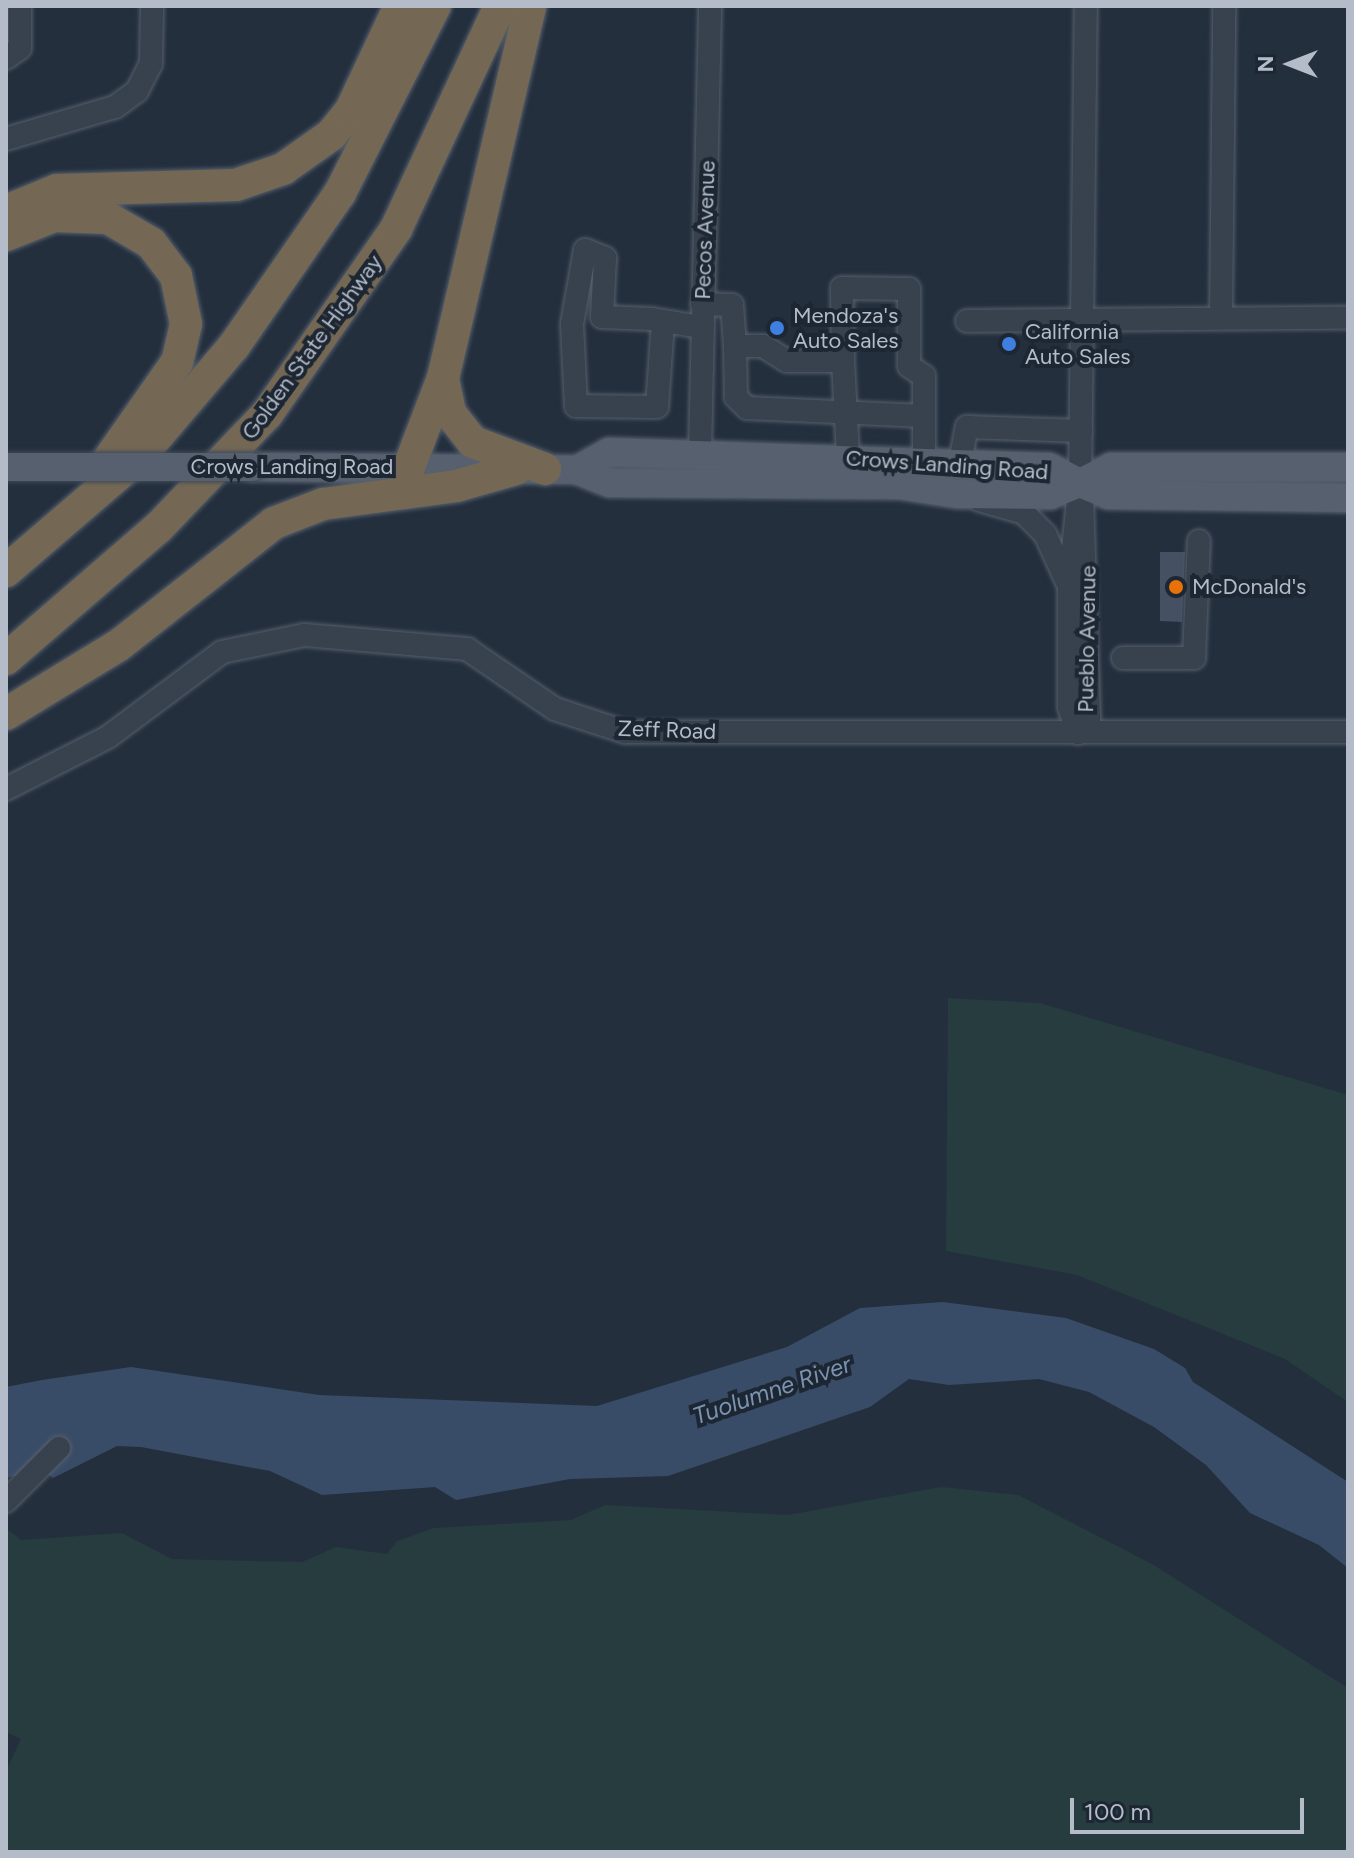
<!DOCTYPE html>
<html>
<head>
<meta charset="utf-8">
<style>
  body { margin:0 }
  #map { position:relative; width:1354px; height:1858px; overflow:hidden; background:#242f3e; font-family:Figtree,sans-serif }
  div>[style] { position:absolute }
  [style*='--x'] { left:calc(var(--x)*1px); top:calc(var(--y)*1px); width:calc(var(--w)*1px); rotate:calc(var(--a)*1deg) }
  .green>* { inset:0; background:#263c3f }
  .water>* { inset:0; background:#394c67 }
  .building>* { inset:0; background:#455162 }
  .roads { filter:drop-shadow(0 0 2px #565f6c) drop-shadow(0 0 2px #565f6c) }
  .minor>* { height:22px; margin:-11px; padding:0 11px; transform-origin:11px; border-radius:11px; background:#38414e }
  .major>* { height:28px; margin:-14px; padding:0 14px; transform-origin:14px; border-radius:14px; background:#56606e }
  .highway>* { height:32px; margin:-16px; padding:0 16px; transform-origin:16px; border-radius:16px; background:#746855 }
  .bridges { filter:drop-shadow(0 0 2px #414a57) drop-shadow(0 0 2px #414a57) }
  .major-bridge>* { height:28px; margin:-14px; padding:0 14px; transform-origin:14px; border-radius:14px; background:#56606e }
  .dots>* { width:22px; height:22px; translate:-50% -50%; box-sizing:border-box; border:4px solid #1d2633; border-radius:50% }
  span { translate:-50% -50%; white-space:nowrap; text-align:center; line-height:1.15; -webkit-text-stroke:8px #1d2633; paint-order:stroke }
  .street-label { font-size:22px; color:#b4bcc9 }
  .poi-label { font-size:22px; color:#b4bcc9 }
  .left { translate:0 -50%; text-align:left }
  .water-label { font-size:24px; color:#7c92b1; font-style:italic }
  .frame { position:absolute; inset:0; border:8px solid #b4bcc9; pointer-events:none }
  .north { position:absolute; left:1250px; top:24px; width:80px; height:80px; -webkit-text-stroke:6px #1d2633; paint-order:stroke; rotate:270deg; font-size:22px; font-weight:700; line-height:32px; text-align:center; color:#b4bcc9 }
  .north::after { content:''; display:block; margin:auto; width:28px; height:36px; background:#b4bcc9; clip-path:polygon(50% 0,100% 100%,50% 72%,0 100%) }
  .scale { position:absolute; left:1070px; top:1798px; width:234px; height:36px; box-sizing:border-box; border:4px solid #b4bcc9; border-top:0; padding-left:10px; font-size:24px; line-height:28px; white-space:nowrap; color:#b4bcc9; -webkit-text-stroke:6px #1d2633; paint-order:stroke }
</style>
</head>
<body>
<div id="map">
  <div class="green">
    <i style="clip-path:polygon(948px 998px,1040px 1003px,1348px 1095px,1348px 1402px,1285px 1359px,1077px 1275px,946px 1251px)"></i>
    <i style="clip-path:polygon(941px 1487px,1018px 1495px,1152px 1564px,1348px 1688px,1348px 1852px,6px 1852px,6px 1771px,21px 1739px,6px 1732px,6px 1528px,21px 1540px,122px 1533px,172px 1559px,302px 1562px,336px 1547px,387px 1554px,397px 1541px,434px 1528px,571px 1520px,605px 1505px,788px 1515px)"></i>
  </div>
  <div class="water">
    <i style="clip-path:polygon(943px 1302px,1066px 1318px,1154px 1349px,1185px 1368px,1193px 1382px,1348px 1482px,1348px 1568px,1319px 1545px,1250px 1513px,1206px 1465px,1154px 1427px,1089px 1392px,1039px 1379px,949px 1385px,909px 1379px,870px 1407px,668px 1476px,570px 1479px,456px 1500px,435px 1487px,322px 1495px,270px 1471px,141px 1447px,117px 1446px,53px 1478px,41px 1469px,6px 1478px,6px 1387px,42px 1380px,131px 1367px,319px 1395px,597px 1406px,787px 1347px,860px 1308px)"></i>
  </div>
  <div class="building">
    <i style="clip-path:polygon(1160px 552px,1185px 552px,1182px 622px,1160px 621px)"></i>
  </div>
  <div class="roads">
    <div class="minor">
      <i style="--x:6;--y:58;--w:17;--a:-36"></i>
      <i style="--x:20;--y:48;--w:42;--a:-90"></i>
      <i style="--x:6;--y:139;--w:114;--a:-16.4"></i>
      <i style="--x:115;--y:107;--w:27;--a:-36"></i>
      <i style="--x:137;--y:91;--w:30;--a:-63"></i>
      <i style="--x:151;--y:64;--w:58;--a:-89"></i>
      <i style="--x:702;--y:304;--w:30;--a:2"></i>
      <i style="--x:732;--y:305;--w:41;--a:85.8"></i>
      <i style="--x:735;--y:346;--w:28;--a:0"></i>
      <i style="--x:763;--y:346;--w:28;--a:32"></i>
      <i style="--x:787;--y:361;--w:56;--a:0"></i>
      <i style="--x:843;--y:361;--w:73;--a:-90.8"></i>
      <i style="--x:842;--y:288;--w:67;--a:0.9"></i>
      <i style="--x:909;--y:289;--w:77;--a:90"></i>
      <i style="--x:909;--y:366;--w:18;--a:34"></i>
      <i style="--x:924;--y:376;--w:40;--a:90"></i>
      <i style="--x:924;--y:416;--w:177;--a:-177.4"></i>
      <i style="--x:747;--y:408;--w:16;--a:-135"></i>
      <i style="--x:736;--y:397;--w:51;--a:-91.1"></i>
      <i style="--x:1221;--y:318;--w:312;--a:-89.4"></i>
      <i style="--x:967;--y:321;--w:381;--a:-0.5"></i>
      <i style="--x:663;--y:322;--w:85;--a:94"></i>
      <i style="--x:657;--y:407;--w:81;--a:-179.3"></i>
      <i style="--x:576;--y:406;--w:82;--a:-92.8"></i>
      <i style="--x:572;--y:324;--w:75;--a:-80"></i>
      <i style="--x:585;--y:250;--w:22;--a:22"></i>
      <i style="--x:605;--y:258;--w:59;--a:92.9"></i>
      <i style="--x:602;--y:317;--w:50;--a:2.3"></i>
      <i style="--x:652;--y:319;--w:50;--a:9.3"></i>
      <i style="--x:843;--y:361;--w:96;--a:87"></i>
      <i style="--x:700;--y:453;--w:447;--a:-88.7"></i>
      <i style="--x:924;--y:460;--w:44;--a:-90"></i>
      <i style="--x:960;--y:462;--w:36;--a:-79"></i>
      <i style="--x:967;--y:427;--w:114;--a:2"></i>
      <i style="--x:979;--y:500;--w:47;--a:16.1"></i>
      <i style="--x:1024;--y:513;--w:30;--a:45"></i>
      <i style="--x:1045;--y:534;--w:53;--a:65.4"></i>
      <i style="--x:1123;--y:658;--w:71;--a:0"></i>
      <i style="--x:1194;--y:658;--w:117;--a:-87.6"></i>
      <i style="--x:1078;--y:733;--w:28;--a:-109"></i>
      <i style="--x:1069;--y:707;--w:120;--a:-90"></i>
      <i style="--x:1069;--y:587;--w:105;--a:-84"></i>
      <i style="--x:1080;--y:483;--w:477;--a:-89.3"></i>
      <i style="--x:1078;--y:733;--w:19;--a:-54"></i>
      <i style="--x:1089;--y:718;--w:222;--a:-91.8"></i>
      <i style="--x:6;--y:789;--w:114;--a:-27"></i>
      <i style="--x:108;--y:737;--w:142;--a:-36.7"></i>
      <i style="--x:222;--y:652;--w:84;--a:-11.7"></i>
      <i style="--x:304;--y:635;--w:164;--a:4.9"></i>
      <i style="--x:467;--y:649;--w:107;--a:34.3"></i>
      <i style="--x:555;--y:709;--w:74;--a:18.2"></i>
      <i style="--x:625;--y:732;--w:723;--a:0"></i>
      <i style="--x:6;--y:1501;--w:75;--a:-45"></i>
    </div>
    <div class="major">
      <i style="--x:252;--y:467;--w:325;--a:0.5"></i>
      <i style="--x:577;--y:470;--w:35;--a:22"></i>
      <i style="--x:610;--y:483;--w:289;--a:0.4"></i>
      <i style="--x:899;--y:485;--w:60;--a:8.7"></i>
      <i style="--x:958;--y:494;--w:92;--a:0.6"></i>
      <i style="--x:1050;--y:495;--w:32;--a:-22"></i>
      <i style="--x:1080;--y:483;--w:30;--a:23"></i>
      <i style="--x:1108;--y:495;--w:240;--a:0.7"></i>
      <i style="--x:577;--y:470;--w:37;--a:-29"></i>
      <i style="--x:609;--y:452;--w:440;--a:2"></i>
      <i style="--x:1049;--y:467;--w:35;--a:27"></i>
      <i style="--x:1080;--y:483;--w:35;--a:-27"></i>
      <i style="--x:1111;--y:467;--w:237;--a:0"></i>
    </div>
    <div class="highway">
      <i style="--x:6;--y:211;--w:55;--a:-22.4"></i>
      <i style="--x:57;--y:190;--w:179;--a:-1.6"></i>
      <i style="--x:236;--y:185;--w:50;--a:-18.8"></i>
      <i style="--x:283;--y:169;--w:59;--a:-35.3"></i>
      <i style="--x:331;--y:135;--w:32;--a:-51"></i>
      <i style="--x:351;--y:110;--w:115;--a:-64.8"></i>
      <i style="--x:6;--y:235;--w:52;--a:-21.6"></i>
      <i style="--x:54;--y:216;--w:54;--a:2.1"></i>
      <i style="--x:108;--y:218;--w:50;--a:30.2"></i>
      <i style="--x:151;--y:243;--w:41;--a:52.9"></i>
      <i style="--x:176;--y:276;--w:49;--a:78.2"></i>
      <i style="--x:186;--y:324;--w:39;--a:103"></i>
      <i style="--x:177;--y:362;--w:134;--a:125"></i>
      <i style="--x:443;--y:379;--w:35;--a:78"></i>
      <i style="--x:450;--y:413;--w:37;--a:52"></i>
      <i style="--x:473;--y:442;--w:77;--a:20.6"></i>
      <i style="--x:409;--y:467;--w:95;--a:-69.1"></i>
      <i style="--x:443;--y:378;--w:382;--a:-76.8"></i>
      <i style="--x:6;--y:571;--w:179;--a:-40.7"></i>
      <i style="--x:142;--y:454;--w:142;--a:-49.6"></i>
      <i style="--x:234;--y:346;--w:186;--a:-55.3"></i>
      <i style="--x:340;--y:193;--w:210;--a:-63.1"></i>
      <i style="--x:6;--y:659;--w:201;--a:-40.8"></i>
      <i style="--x:158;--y:528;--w:158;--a:-46.3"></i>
      <i style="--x:267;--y:414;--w:226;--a:-55.1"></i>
      <i style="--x:396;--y:229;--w:246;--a:-65"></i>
      <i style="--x:6;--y:714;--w:132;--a:-31.4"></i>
      <i style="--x:119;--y:645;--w:197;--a:-38.2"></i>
      <i style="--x:274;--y:523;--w:53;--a:-21.2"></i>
      <i style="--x:323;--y:504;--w:134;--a:-7.7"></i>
      <i style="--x:456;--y:486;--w:62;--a:-15.8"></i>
    </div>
  </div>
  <div class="bridges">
    <div class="major-bridge">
      <i style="--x:6;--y:467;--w:246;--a:0"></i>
    </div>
  </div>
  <div class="dots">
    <i style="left:777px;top:328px;background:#3f7fe0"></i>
    <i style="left:1009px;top:344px;background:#3f7fe0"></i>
    <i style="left:1176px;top:587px;background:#e8710a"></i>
  </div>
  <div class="street-label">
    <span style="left:705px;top:230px;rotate:-88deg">Pecos Avenue</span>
    <span style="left:312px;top:347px;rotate:-54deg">Golden State Highway</span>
    <span style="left:947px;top:465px;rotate:4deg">Crows Landing Road</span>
    <span style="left:292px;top:467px">Crows Landing Road</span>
    <span style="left:1087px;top:639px;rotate:-89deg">Pueblo Avenue</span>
    <span style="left:667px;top:730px;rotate:2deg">Zeff Road</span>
  </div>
  <div class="poi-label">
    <span class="left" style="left:793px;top:328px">Mendoza's<br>Auto Sales</span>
    <span class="left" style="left:1025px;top:344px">California<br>Auto Sales</span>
    <span class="left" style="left:1192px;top:587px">McDonald's</span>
  </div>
  <div class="water-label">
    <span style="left:772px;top:1390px;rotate:-19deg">Tuolumne River</span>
  </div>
  <div class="frame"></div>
  <div class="north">N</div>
  <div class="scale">100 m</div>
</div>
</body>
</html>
